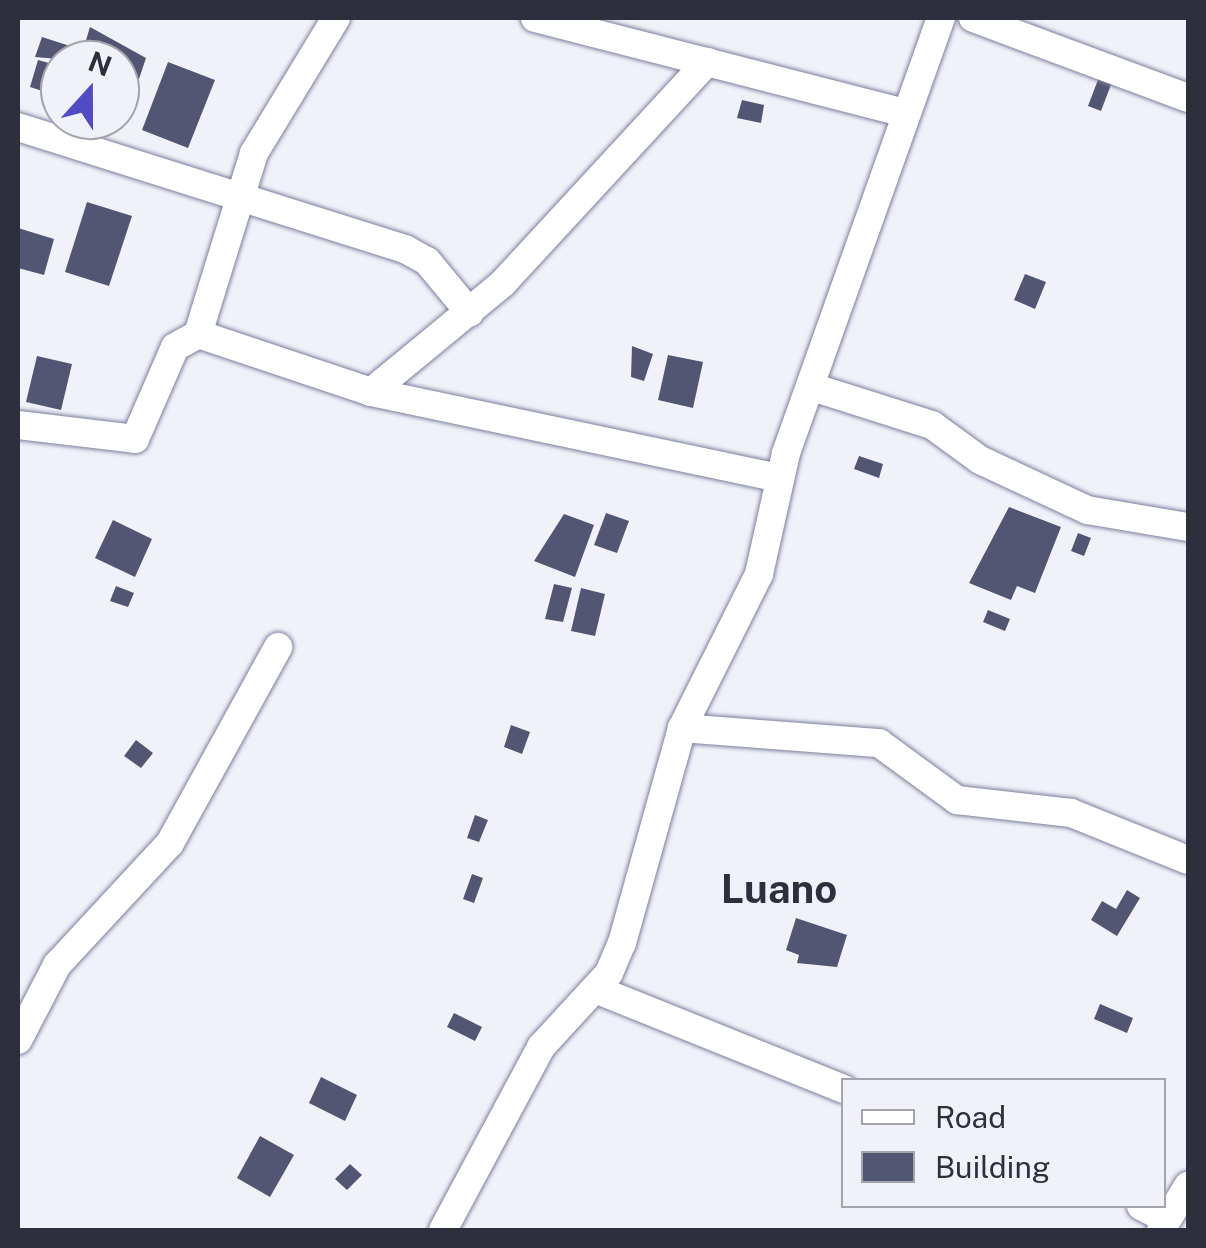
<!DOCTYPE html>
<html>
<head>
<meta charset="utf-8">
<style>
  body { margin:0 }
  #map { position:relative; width:1206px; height:1248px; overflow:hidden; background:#f1f2f9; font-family:"Public Sans",sans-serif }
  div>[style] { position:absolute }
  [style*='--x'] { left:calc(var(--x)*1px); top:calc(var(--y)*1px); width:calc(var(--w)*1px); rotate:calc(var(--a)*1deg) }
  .building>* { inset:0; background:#535672 }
  .roads { filter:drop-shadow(0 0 2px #7c7f9d) drop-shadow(0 0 2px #7c7f9d) }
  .street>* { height:28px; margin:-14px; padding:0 14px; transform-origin:14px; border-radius:14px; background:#fff }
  span { translate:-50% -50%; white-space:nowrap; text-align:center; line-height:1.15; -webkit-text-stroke:10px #f1f2f9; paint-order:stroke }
  .quarter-label { font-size:40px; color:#2d2f3c; font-weight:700 }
  .frame { position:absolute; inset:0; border:20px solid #2d2f3c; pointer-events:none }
  .legend { position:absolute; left:841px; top:1078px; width:325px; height:130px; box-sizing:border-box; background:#f1f2f9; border:2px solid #a3a4ad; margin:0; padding:12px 18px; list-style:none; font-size:30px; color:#2d2f3c }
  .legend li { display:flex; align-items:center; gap:20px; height:50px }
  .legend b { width:50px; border:2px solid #a3a4ad }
  .north { position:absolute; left:40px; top:40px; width:100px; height:100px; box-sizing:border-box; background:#f1f2f9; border:2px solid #a3a4ad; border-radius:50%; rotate:21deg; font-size:28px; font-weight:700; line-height:40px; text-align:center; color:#2d2f3c }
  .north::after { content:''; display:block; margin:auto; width:35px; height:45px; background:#514cc3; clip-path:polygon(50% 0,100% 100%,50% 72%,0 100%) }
</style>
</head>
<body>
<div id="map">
  <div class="building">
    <i style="clip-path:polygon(90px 27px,146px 58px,129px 109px,120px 106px,120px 60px,80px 60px)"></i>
    <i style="clip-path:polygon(42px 37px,73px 47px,69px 60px,35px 57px)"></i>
    <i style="clip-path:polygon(38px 60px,60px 66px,58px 96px,30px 87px)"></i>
    <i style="clip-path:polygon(168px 62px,215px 80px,188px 148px,142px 130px)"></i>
    <i style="clip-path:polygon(1099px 77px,1112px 82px,1101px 111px,1088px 106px)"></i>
    <i style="clip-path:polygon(742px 100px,764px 105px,761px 123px,737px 118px)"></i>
    <i style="clip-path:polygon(87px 202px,132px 216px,109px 286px,65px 272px)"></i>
    <i style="clip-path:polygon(18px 228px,54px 239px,44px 275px,18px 268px)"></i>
    <i style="clip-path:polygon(1025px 274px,1046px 282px,1035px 309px,1014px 300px)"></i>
    <i style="clip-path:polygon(632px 346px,653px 354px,644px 381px,631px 377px)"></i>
    <i style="clip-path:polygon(668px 355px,703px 362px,693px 408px,658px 400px)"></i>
    <i style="clip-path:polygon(37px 356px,72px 364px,61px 410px,26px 402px)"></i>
    <i style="clip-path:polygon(859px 456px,883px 464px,879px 478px,854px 469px)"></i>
    <i style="clip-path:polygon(1009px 507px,1061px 527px,1035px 593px,1017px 586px,1011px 600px,969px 583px)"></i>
    <i style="clip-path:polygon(606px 513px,629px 521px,617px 553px,594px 545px)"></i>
    <i style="clip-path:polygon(564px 514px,594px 525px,575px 577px,534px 561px)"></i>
    <i style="clip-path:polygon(113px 520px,152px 539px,135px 577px,95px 558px)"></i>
    <i style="clip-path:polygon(1078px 533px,1091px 538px,1084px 556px,1071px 551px)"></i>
    <i style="clip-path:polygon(554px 584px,572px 588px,563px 622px,545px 619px)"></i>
    <i style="clip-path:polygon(116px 586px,134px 593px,128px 607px,110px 601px)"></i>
    <i style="clip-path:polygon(581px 588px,605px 594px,595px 636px,571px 631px)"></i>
    <i style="clip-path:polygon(988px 610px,1010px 619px,1005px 631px,983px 622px)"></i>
    <i style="clip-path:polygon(511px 725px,530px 732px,522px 754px,504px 747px)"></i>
    <i style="clip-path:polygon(136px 740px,153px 753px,141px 768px,124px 756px)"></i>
    <i style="clip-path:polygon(475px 815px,488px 820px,479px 842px,467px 838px)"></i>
    <i style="clip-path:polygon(472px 874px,483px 878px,474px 903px,463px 899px)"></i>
    <i style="clip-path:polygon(1127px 890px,1140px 898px,1117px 936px,1091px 920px,1102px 901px,1116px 909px)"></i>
    <i style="clip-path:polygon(796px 918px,847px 935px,837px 967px,797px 963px,799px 955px,786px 950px)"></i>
    <i style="clip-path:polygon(1100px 1004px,1133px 1018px,1127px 1033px,1094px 1019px)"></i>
    <i style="clip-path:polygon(454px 1013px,482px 1027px,475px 1041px,447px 1027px)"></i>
    <i style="clip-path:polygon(321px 1077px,357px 1095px,345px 1121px,309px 1103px)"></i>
    <i style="clip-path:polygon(260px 1136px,294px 1155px,270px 1197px,237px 1178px)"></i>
    <i style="clip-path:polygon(350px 1164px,362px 1175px,347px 1190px,335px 1179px)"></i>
  </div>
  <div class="roads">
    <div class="street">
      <i style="--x:535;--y:18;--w:383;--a:14.4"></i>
      <i style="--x:973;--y:18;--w:229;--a:20.4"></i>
      <i style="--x:18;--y:127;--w:406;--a:17.5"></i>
      <i style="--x:405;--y:249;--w:25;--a:29"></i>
      <i style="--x:427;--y:261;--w:67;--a:50.4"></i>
      <i style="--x:198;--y:334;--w:189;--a:-72.8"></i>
      <i style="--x:254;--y:153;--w:158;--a:-58.7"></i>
      <i style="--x:812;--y:387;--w:126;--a:17.6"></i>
      <i style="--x:932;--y:425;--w:59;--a:36.1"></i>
      <i style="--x:980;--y:460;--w:118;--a:25"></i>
      <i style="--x:1087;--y:510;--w:102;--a:9.6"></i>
      <i style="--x:371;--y:392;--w:171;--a:-39.5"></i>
      <i style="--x:503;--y:283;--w:301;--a:-47.3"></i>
      <i style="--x:18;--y:425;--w:118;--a:6.8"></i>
      <i style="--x:135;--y:439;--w:100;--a:-66.5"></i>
      <i style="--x:175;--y:347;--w:26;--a:-29"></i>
      <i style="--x:198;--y:334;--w:182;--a:18.5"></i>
      <i style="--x:371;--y:392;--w:417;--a:11.9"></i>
      <i style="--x:682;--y:728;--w:198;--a:4.4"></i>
      <i style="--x:879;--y:743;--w:97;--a:36.2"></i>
      <i style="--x:957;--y:800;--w:115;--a:6.5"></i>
      <i style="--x:1071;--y:813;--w:126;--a:21.9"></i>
      <i style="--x:595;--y:989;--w:268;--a:21.9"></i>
      <i style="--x:18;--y:1040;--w:85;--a:-62.5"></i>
      <i style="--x:57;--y:965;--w:166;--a:-47.2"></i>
      <i style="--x:170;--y:843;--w:224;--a:-61.1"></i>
      <i style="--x:1141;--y:1206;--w:29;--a:27"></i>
      <i style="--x:443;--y:1230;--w:208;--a:-61.8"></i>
      <i style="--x:541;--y:1047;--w:100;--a:-47.4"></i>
      <i style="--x:609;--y:973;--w:33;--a:-67"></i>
      <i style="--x:622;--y:943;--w:223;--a:-74.4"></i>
      <i style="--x:682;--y:728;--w:172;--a:-63.4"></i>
      <i style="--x:759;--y:574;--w:124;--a:-77.4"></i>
      <i style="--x:786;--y:453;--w:462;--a:-70.4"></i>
      <i style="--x:1161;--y:1230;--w:52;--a:-58.5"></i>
    </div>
  </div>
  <div class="quarter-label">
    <span style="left:779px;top:889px">Luano</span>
  </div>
  <div class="frame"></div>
  <ul class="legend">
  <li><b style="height:12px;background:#fff"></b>Road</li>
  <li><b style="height:28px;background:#535672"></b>Building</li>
  </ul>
  <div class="north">N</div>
</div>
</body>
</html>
